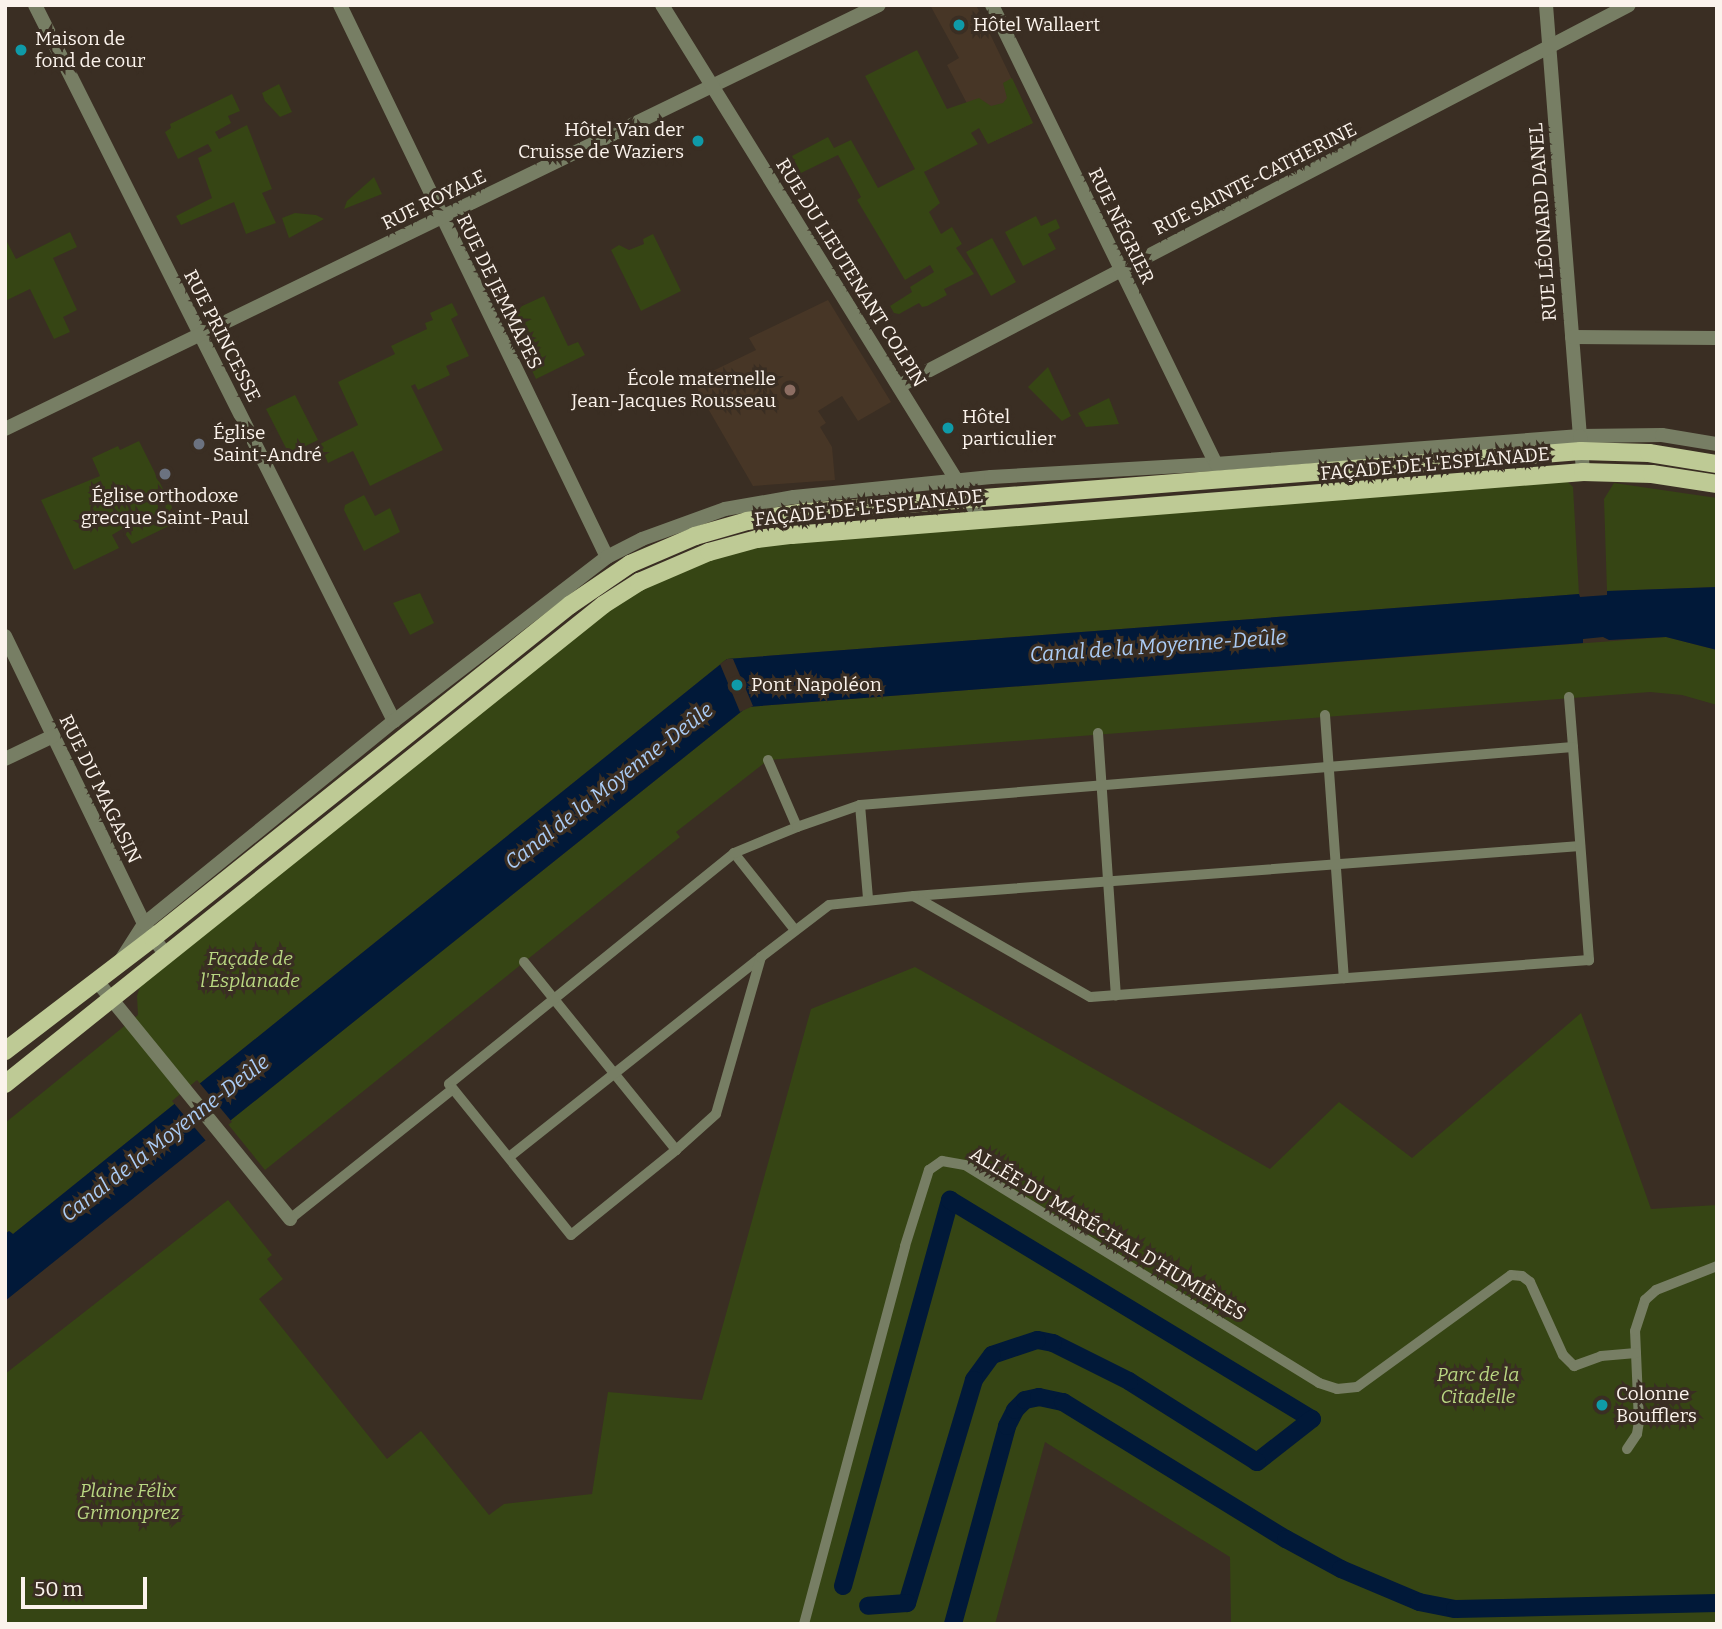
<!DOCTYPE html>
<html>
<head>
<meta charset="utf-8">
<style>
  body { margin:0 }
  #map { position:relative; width:1722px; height:1629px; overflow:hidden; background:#3a2e23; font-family:Bitter,serif }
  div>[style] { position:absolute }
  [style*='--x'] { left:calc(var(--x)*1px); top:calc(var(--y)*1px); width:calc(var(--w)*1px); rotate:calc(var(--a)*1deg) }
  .built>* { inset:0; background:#473626 }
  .green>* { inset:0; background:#364514 }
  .water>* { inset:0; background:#011939 }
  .pier>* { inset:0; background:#3a2e23 }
  .canal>* { height:18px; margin:-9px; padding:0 9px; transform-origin:9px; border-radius:9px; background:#011939 }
  .pedestrian>* { height:10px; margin:-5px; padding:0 5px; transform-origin:5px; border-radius:5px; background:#777e64 }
  .minor>* { height:14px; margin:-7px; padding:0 7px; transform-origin:7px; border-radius:7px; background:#777e64 }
  .tertiary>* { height:14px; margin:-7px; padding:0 7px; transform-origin:7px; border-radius:7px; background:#777e64 }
  .primary>* { height:18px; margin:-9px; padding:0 9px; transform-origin:9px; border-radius:9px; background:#beca95 }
  .dots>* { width:19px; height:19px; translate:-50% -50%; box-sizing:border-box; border:4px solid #3a2e23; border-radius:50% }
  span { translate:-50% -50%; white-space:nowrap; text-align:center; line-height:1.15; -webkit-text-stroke:6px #3a2e23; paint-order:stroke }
  .poi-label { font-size:19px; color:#fbf3ec }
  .left { translate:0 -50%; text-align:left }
  .right { translate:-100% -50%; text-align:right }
  .street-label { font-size:19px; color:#fbf3ec }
  .park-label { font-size:19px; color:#b9d782; font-style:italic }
  .water-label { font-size:21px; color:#abccf6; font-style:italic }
  .frame { position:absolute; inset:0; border:7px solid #fbf3ec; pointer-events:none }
  .scale { position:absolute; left:21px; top:1577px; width:126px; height:32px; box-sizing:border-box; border:4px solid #fbf3ec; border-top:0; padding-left:9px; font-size:21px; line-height:24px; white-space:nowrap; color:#fbf3ec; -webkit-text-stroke:5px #3a2e23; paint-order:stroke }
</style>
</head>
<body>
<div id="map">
  <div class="built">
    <i style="clip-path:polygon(930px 5px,976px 5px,1033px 123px,988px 144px,947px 65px,959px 58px)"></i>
    <i style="clip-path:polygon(828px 300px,891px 402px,858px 421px,842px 396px,818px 411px,826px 423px,820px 427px,832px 447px,835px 480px,753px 486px,692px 381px,756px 350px,749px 338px)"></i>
  </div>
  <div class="green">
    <i style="clip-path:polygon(917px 50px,947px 109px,979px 98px,991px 106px,1003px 103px,1007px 98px,1003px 83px,1012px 78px,1033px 123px,988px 144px,979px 128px,971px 133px,978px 144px,924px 172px,940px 203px,929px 212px,941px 234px,952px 227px,962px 244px,956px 248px,974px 274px,944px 289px,947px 295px,927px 306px,922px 307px,919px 303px,899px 314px,894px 313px,890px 306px,912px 292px,910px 287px,934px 272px,930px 265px,905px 280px,857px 200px,861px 197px,838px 155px,801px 173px,792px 156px,828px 137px,834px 148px,851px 140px,878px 188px,915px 169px,865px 76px)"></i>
    <i style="clip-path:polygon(279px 84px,292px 112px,280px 117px,265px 101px,262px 93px)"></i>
    <i style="clip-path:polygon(232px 94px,240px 111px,228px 116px,231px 123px,215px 132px,219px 139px,247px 125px,272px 189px,262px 193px,276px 223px,246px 234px,234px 202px,181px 225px,176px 216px,212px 198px,198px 158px,212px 151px,208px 144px,178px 159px,165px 132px,171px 128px,170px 124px)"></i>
    <i style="clip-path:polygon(374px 177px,382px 194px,344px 209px,347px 201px)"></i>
    <i style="clip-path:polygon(295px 213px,316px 215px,324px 219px,289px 238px,282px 218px)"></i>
    <i style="clip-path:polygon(1036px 216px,1041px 226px,1056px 219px,1060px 228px,1048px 234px,1056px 249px,1023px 266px,1005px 232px)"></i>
    <i style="clip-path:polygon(70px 232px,77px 247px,53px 258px,77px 310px,63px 317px,70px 332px,54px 339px,30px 289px,5px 301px,5px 238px,16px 259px)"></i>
    <i style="clip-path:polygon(653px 234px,681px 291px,641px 311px,611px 250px,619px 245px,629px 250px,644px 244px,643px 239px)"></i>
    <i style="clip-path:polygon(992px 238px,1016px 282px,991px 296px,966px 252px)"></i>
    <i style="clip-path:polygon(544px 296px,568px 346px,578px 342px,585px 355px,536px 379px,505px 314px)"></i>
    <i style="clip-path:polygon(452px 303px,458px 315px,451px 319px,469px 356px,446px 366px,450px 375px,418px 390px,415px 384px,411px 386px,443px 450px,370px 486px,353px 451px,328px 463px,320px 444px,358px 425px,338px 382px,395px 354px,391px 346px,427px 329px,425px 323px,433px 320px,430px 313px)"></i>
    <i style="clip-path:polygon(1048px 367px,1071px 416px,1062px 421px,1028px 387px)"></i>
    <i style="clip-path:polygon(295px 395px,318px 440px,289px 454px,266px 409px)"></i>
    <i style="clip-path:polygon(1109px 398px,1119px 424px,1086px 427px,1078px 413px)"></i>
    <i style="clip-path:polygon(139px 441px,179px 521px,132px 544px,122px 529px,112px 535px,119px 548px,74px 570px,41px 500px,100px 476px,92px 458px,118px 446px,120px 450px)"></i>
    <i style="clip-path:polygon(1566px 480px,1573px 487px,1579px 594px,727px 659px,13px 1234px,9px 1231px,5px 1234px,5px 1123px,138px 1015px,137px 996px,141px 983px,615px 606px,643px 589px,720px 556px,778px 543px)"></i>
    <i style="clip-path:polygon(1614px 483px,1717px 498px,1717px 587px,1607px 591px,1604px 499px)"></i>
    <i style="clip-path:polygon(364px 495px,375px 516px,390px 508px,400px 532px,364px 551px,344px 510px,345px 505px)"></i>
    <i style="clip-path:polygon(420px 593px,434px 623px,410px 635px,393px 603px)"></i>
    <i style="clip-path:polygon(1666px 637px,1717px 650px,1717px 705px,1682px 695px,1650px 692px,768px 760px,676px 832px,680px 837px,265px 1170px,227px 1123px,747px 707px)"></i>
    <i style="clip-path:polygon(915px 967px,1270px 1169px,1339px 1102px,1412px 1158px,1581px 1013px,1651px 1209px,1717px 1205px,1717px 1624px,1231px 1624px,1230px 1557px,1045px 1442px,995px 1624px,5px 1624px,5px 1374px,228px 1200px,272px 1255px,267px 1259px,283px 1279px,259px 1299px,387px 1459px,421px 1431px,489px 1515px,504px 1504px,592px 1494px,608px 1392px,702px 1400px,811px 1009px)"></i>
  </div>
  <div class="water">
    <i style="clip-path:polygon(1717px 587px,1717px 650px,1666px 637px,1609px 640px,1603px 637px,1583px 639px,1583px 643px,747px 707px,5px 1301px,5px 1234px,9px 1231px,13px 1234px,727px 659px,1579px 594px,1580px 597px,1607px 595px,1607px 591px)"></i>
  </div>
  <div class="pier">
    <i style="clip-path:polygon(727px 659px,733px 659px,753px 706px,740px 712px,720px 664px)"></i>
    <i style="clip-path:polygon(197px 1080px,232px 1122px,206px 1141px,172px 1101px)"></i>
  </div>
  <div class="canal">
    <i style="--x:843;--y:1586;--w:401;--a:-74.5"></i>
    <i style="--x:950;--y:1200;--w:423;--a:31.2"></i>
    <i style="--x:1312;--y:1419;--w:70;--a:142"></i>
    <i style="--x:1257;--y:1462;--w:151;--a:-147.7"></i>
    <i style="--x:1129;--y:1381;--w:85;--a:-153.4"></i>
    <i style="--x:1053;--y:1343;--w:16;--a:-169"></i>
    <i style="--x:1037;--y:1340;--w:47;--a:161.6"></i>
    <i style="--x:992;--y:1355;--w:31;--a:126"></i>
    <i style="--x:974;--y:1380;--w:233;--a:106.7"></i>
    <i style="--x:907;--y:1603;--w:39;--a:176"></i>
    <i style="--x:953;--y:1624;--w:205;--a:-74.7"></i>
    <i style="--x:1007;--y:1426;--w:18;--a:-63"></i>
    <i style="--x:1015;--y:1410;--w:14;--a:-45"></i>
    <i style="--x:1025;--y:1400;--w:14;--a:-12"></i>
    <i style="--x:1039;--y:1397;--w:25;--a:12"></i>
    <i style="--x:1063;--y:1402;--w:262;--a:31.6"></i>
    <i style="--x:1286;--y:1539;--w:63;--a:28.6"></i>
    <i style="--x:1341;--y:1569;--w:85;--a:22.9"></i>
    <i style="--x:1419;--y:1602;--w:37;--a:11"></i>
    <i style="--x:1455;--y:1609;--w:262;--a:-1.3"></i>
  </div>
  <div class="pedestrian">
    <i style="--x:1569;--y:697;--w:50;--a:85.4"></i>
    <i style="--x:1325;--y:715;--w:264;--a:85.9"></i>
    <i style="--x:1098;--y:733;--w:263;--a:86.1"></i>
    <i style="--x:768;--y:760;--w:73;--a:66.6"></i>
    <i style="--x:860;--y:805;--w:94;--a:85.1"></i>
    <i style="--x:734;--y:853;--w:98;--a:51.6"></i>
    <i style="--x:914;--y:896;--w:668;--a:-4.29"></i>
    <i style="--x:524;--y:962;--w:242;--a:51"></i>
    <i style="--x:509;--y:1157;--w:322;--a:-38.4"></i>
    <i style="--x:761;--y:957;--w:163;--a:106"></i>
    <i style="--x:716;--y:1114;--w:54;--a:138"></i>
    <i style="--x:676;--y:1150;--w:135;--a:141"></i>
    <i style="--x:571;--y:1235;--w:194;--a:-128.9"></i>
    <i style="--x:449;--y:1084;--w:367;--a:-39"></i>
    <i style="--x:734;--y:853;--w:68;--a:-22.4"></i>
    <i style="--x:797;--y:827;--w:67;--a:-19.2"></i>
    <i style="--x:860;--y:805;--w:715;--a:-4.65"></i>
    <i style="--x:1573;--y:747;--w:214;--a:85.7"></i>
    <i style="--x:1589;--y:960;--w:500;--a:175.76"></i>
    <i style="--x:1090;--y:997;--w:203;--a:-150.2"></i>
    <i style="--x:914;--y:896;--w:85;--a:174"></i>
    <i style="--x:829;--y:905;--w:86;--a:142.6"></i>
    <i style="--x:290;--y:1219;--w:208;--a:-38.6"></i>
    <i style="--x:1627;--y:1449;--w:18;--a:-56"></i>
    <i style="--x:1637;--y:1434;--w:12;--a:-81"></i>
    <i style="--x:1639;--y:1422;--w:91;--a:-92.5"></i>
    <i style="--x:1635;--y:1331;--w:33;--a:-72"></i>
    <i style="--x:1645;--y:1300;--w:15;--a:-42"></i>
    <i style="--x:1656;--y:1290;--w:66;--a:-21.5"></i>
    <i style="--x:804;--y:1624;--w:391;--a:-75"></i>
    <i style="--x:905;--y:1246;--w:80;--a:-72.5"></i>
    <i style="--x:929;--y:1170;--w:16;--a:-35"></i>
    <i style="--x:942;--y:1161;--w:23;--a:10"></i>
    <i style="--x:965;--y:1165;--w:416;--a:31.6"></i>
    <i style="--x:1319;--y:1383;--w:19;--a:18"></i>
    <i style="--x:1337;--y:1389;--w:20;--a:-6"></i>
    <i style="--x:1357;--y:1387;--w:190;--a:-36"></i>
    <i style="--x:1511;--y:1275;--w:11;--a:5"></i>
    <i style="--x:1522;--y:1276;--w:10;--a:37"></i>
    <i style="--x:1530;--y:1282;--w:80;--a:65.7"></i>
    <i style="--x:1563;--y:1355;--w:16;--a:45"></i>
    <i style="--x:1574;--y:1366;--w:29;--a:-20"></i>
    <i style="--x:1601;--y:1356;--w:35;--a:-5"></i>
  </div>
  <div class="minor">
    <i style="--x:35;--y:5;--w:801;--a:63.37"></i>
    <i style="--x:340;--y:5;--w:613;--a:64.19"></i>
    <i style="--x:1546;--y:5;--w:432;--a:85.5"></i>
    <i style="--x:1580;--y:436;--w:82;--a:-0.7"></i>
    <i style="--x:1662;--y:435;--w:56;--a:9.3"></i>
    <i style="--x:1572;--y:337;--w:145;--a:0.4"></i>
    <i style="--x:899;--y:386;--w:823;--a:-27.56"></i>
    <i style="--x:5;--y:429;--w:971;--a:-25.88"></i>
    <i style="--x:5;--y:636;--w:320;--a:64.2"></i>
    <i style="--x:144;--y:924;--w:38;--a:55"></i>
    <i style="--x:5;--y:759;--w:53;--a:-25.6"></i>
    <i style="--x:121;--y:960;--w:43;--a:-57.4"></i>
    <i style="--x:144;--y:924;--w:322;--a:-39.1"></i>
    <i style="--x:394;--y:721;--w:269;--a:-37.6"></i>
    <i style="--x:607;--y:557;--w:39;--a:-27"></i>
    <i style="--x:642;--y:539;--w:88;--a:-19.9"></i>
    <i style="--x:725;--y:509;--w:70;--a:-9.9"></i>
    <i style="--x:794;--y:497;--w:198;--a:-5.8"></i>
    <i style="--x:991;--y:477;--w:225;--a:-3.3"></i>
    <i style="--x:96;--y:980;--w:308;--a:50.9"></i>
  </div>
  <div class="tertiary">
    <i style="--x:662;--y:5;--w:604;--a:58.21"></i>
    <i style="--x:992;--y:5;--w:511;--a:63.99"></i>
    <i style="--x:1216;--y:464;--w:365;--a:-4.4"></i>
    <i style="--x:1580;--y:436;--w:36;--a:85"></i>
  </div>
  <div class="primary">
    <i style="--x:5;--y:1051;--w:186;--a:-37.4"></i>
    <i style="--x:153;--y:938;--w:534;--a:-38.61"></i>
    <i style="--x:570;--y:605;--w:73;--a:-34.3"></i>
    <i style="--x:630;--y:564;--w:71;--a:-23.3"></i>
    <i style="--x:695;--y:536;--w:54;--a:-16.1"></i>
    <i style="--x:747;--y:521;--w:59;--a:-8.8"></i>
    <i style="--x:805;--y:512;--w:778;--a:-4.49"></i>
    <i style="--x:1581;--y:451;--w:68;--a:1.7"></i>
    <i style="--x:1649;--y:453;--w:69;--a:9.2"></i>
    <i style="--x:5;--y:1084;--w:766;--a:-38.69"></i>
    <i style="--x:603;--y:605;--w:43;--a:-32.6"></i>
    <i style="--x:639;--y:582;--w:76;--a:-23.2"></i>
    <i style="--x:709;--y:552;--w:50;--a:-15.2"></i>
    <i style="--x:757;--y:539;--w:35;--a:-7"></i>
    <i style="--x:792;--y:535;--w:794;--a:-4.55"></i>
    <i style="--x:1583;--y:472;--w:69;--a:1.7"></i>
    <i style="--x:1652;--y:474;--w:66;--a:8.7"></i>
  </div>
  <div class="dots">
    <i style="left:959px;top:25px;background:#0f9aa8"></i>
    <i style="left:21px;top:50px;background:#0f9aa8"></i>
    <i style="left:698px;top:141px;background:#0f9aa8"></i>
    <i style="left:790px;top:390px;background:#8d6e63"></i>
    <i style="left:948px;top:428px;background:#0f9aa8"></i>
    <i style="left:199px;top:444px;background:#6b7280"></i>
    <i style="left:165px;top:474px;background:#6b7280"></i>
    <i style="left:737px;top:685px;background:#0f9aa8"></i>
    <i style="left:1602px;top:1405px;background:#0f9aa8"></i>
  </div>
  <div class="poi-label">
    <span class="left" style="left:973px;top:25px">Hôtel Wallaert</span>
    <span class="left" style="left:35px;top:50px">Maison de<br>fond de cour</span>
    <span class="right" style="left:684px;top:141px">Hôtel Van der<br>Cruisse de Waziers</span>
    <span class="right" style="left:776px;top:390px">École maternelle<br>Jean-Jacques Rousseau</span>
    <span class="left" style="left:962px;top:428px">Hôtel<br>particulier</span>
    <span class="left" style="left:213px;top:444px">Église<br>Saint-André</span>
    <span style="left:165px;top:507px">Église orthodoxe<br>grecque Saint-Paul</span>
    <span class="left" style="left:751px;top:685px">Pont Napoléon</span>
    <span class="left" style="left:1616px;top:1405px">Colonne<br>Boufflers</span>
  </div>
  <div class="street-label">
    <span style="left:1255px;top:179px;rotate:-27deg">RUE SAINTE-CATHERINE</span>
    <span style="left:434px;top:200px;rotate:-26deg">RUE ROYALE</span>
    <span style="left:1543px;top:222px;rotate:-94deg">RUE LÉONARD DANEL</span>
    <span style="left:1121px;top:226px;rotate:64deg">RUE NÉGRIER</span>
    <span style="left:851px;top:273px;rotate:58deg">RUE DU LIEUTENANT COLPIN</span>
    <span style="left:499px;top:292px;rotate:64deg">RUE DE JEMMAPES</span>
    <span style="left:222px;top:336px;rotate:63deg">RUE PRINCESSE</span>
    <span style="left:1435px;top:464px;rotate:-5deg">FAÇADE DE L'ESPLANADE</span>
    <span style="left:869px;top:508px;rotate:-6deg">FAÇADE DE L'ESPLANADE</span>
    <span style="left:100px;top:789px;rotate:64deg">RUE DU MAGASIN</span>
    <span style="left:1108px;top:1234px;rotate:31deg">ALLÉE DU MARÉCHAL D'HUMIÈRES</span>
  </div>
  <div class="park-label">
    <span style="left:250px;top:970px">Façade de<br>l'Esplanade</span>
    <span style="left:1478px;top:1386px">Parc de la<br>Citadelle</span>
    <span style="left:128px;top:1502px">Plaine Félix<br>Grimonprez</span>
  </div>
  <div class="water-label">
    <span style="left:1158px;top:646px;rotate:-4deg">Canal de la Moyenne-Deûle</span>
    <span style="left:609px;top:786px;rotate:-38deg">Canal de la Moyenne-Deûle</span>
    <span style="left:165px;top:1138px;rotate:-38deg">Canal de la Moyenne-Deûle</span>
  </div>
  <div class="frame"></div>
  <div class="scale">50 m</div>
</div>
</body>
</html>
